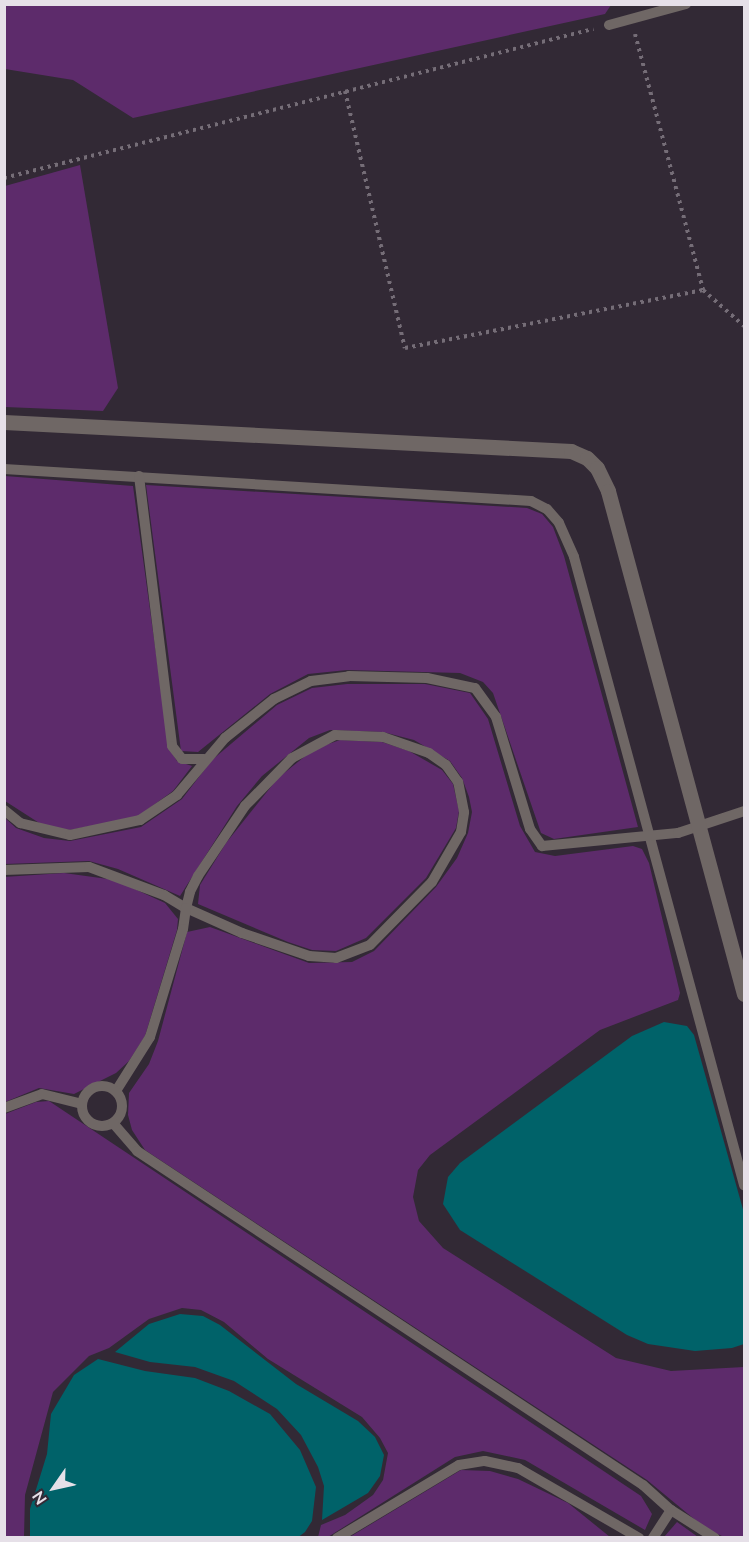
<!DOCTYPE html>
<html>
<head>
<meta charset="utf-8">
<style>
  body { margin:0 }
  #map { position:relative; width:749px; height:1542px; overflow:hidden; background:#322935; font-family:Mulish,sans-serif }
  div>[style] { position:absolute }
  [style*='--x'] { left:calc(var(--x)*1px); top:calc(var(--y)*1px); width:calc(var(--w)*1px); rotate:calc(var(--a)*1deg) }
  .green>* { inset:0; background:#5d2b6b }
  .water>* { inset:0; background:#006269 }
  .path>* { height:4px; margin-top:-2px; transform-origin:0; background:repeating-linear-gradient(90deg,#756d77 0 3px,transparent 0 7.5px) }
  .service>* { height:10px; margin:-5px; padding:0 5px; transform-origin:5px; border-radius:5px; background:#6f6765 }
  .service>.ring { margin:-5px; padding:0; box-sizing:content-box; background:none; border:10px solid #6f6765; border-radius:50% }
  .minor>* { height:15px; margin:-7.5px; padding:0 7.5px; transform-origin:7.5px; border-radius:7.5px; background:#6f6765 }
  span { translate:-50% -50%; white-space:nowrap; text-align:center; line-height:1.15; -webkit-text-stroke:5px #322935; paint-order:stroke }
  .frame { position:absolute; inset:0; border:6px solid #e6e0e8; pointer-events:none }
  .north { position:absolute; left:24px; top:1458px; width:60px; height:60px; -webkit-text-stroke:4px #322935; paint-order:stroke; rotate:236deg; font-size:16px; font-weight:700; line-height:24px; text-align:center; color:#e6e0e8 }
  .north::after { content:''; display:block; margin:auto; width:21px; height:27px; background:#e6e0e8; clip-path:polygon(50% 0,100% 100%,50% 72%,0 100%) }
</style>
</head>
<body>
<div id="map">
  <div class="green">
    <i style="clip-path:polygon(5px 4px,611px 4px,611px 5px,605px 14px,133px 118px,73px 80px,5px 69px)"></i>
    <i style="clip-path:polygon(80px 165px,118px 388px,103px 411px,5px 407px,5px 186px)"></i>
    <i style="clip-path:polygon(5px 476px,133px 486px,169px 748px,177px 761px,192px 766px,173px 791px,137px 817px,70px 830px,47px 828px,5px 801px)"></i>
    <i style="clip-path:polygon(146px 485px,527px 508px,542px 514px,553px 527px,564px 556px,638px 827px,554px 839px,541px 833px,493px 693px,483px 682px,460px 673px,347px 670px,308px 674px,270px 694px,198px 752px,181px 751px)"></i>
    <i style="clip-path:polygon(347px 684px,425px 684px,470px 693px,488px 719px,520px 826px,535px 852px,555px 856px,633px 846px,642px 849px,649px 863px,680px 993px,678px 1000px,600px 1030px,430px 1155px,418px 1170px,413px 1197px,419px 1221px,443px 1248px,616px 1358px,671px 1371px,744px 1367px,744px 1537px,724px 1537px,705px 1528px,647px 1480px,145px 1150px,132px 1130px,128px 1115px,129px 1093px,149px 1064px,158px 1041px,187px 932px,210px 927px,309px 963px,352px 962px,374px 951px,436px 887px,457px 858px,468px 833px,472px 812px,469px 797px,462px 778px,450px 761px,414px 740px,383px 732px,330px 730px,309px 738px,262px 776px,237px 806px,180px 896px,118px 869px,89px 861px,5px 864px,4px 817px,16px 828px,44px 838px,70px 841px,141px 827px,182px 799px,212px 760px,277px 705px,312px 688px)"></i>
    <i style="clip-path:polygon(340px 740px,382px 742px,409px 751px,442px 770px,453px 784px,459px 811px,456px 828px,426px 878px,366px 938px,336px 951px,312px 950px,288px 942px,198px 904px,200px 885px,226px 843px,278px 778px,314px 749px)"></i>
    <i style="clip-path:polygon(64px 873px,115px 880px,165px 903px,178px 919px,177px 930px,145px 1036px,129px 1061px,116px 1073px,74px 1094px,39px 1088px,5px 1102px,4px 877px)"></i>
    <i style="clip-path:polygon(49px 1101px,641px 1496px,652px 1514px,645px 1530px,525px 1460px,483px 1451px,455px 1457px,328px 1537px,318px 1537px,321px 1525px,345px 1515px,373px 1495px,383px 1480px,388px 1453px,380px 1438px,362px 1417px,268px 1359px,224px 1322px,201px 1310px,182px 1308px,149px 1319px,109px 1348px,89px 1356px,53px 1392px,25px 1495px,24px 1537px,5px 1538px,5px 1114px,36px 1102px)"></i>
    <i style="clip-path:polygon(461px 1470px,490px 1471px,518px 1479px,568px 1503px,610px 1537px,348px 1538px)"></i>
    <i style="clip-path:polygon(677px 1522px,698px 1537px,664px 1537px)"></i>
  </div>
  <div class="water">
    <i style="clip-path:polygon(664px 1022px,687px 1026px,694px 1035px,744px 1213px,744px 1344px,732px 1348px,695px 1351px,648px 1344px,627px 1335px,460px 1230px,443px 1204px,448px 1177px,460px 1163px,632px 1036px)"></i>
    <i style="clip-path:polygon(180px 1314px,203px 1316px,220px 1325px,296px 1384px,358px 1421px,375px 1437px,384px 1455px,380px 1476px,368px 1493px,322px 1520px,324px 1486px,318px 1467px,301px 1435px,277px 1409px,234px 1381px,195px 1367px,150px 1362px,115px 1352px,149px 1324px)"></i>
    <i style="clip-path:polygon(98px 1359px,145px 1371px,195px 1378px,229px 1391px,270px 1414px,300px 1450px,316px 1487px,312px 1521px,305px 1532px,297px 1538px,30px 1537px,30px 1509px,47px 1454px,51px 1414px,74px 1375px)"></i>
  </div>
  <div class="path">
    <i style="--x:635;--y:34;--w:265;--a:75.1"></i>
    <i style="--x:703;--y:290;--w:55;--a:41.3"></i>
    <i style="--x:345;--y:91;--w:264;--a:76.9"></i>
    <i style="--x:405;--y:348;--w:304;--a:-11"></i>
    <i style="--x:4;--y:178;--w:608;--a:-14.2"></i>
  </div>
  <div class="service">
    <i style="--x:609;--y:25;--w:80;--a:-15.3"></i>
    <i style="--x:4;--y:469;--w:528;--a:3.47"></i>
    <i style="--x:531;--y:501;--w:18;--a:27"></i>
    <i style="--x:547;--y:509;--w:18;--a:49"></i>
    <i style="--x:559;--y:523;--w:37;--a:66"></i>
    <i style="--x:574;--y:557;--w:651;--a:74.85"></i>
    <i style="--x:139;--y:476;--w:272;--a:83"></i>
    <i style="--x:172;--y:746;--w:16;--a:52"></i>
    <i style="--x:182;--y:759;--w:22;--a:0"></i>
    <i style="--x:4;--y:810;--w:21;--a:39"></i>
    <i style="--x:20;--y:823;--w:51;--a:13.5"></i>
    <i style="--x:70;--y:835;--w:72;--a:-12.1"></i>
    <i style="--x:140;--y:820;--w:45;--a:-34"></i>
    <i style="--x:177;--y:795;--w:75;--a:-49.9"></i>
    <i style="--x:225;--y:738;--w:63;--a:-38.5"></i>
    <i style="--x:274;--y:699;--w:41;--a:-25.9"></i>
    <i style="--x:311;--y:681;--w:38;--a:-7"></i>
    <i style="--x:349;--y:676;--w:78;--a:1.5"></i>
    <i style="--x:427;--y:678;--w:49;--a:11.8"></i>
    <i style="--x:475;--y:688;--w:36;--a:54"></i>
    <i style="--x:496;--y:717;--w:117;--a:73.1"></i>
    <i style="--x:530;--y:829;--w:21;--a:55"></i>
    <i style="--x:542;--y:846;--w:137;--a:-5.5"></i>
    <i style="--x:678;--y:833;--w:70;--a:-18.4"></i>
    <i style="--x:4;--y:870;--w:85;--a:-2"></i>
    <i style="--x:89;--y:867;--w:80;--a:20.5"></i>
    <i style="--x:164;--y:895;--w:26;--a:31"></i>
    <i style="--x:186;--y:908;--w:61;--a:24.1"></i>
    <i style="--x:242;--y:933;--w:71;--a:18.9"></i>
    <i style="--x:309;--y:956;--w:27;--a:4"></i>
    <i style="--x:336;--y:958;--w:36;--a:-21"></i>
    <i style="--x:370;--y:945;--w:88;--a:-45.5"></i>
    <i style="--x:432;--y:882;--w:58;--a:-59.9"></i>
    <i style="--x:461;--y:832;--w:20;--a:-81"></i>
    <i style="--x:464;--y:812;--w:31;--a:-101"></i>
    <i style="--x:458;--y:782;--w:21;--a:-125"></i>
    <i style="--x:446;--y:765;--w:21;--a:-145"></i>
    <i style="--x:429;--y:753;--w:49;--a:-160.8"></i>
    <i style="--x:383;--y:737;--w:48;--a:-177.6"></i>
    <i style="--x:335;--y:735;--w:49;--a:151.9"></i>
    <i style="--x:292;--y:758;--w:67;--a:134.4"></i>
    <i style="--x:245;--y:806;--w:84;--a:123.9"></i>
    <i style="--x:198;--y:876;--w:18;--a:117"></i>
    <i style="--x:190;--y:892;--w:16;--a:104"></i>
    <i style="--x:186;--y:908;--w:21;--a:98"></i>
    <i style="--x:183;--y:929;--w:113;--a:107"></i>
    <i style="--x:150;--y:1037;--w:64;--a:122.2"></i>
    <i class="ring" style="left:82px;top:1086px;width:30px;height:30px"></i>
    <i style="--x:4;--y:1108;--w:40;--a:-20.2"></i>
    <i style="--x:42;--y:1094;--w:41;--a:14"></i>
    <i style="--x:113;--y:1123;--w:37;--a:49"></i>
    <i style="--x:137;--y:1151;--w:606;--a:33.43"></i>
    <i style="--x:643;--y:1485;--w:38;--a:42"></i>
    <i style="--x:671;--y:1510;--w:33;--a:123"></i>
    <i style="--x:671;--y:1510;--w:52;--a:32.5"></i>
    <i style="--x:337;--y:1538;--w:142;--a:-30.9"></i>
    <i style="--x:459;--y:1465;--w:26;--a:-9"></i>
    <i style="--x:485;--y:1461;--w:34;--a:12"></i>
    <i style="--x:518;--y:1468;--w:140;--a:30"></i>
  </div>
  <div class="minor">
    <i style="--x:4;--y:422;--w:568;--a:2.93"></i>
    <i style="--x:571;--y:451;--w:17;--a:24"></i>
    <i style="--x:587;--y:458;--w:14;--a:45"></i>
    <i style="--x:597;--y:468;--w:25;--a:64"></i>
    <i style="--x:608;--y:491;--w:521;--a:74.87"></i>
  </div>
  <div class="frame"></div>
  <div class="north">N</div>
</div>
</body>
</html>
